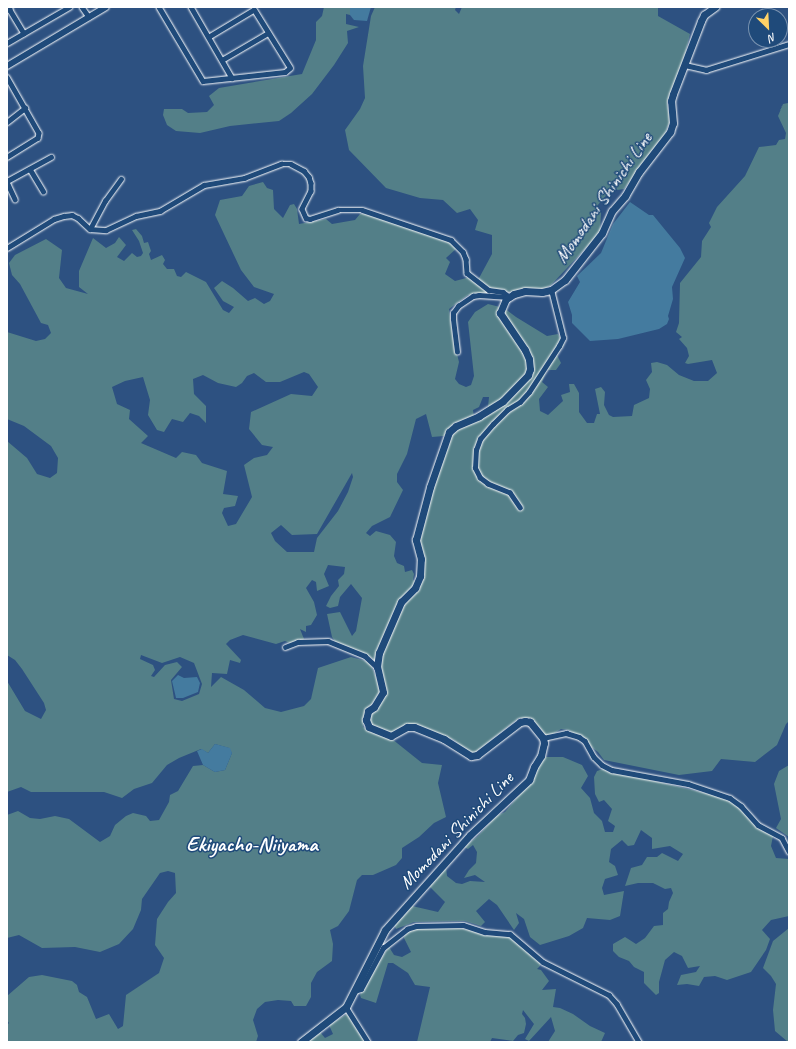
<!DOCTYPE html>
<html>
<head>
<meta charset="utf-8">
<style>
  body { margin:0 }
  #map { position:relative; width:796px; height:1049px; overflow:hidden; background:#2d5181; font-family:Caveat,sans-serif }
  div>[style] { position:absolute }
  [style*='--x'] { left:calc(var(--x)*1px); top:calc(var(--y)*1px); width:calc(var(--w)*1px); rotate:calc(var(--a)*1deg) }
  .green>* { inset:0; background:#537f88 }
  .water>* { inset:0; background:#447b9f }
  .roads { filter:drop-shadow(0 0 1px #fff) drop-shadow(0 0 1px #fff) }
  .minor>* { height:4.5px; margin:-2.25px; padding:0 2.25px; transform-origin:2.25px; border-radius:2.25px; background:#1f4a7a }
  .tertiary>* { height:6px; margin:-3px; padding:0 3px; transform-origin:3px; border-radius:3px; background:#1f4a7a }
  .secondary>* { height:7px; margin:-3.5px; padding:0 3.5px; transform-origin:3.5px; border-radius:3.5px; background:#1f4a7a }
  span { translate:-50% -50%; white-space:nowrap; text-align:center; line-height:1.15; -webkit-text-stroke:3px #1f4a7a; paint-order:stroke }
  .street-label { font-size:19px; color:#fff }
  .quarter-label { font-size:21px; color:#fff; font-weight:700 }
  .frame { position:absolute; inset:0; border:8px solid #fff; pointer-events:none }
  .north { position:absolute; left:748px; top:8px; width:40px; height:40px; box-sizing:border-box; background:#1f4a7a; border:1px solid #7992af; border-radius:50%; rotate:156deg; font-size:11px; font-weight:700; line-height:16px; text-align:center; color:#fff }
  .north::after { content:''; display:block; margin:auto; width:14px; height:18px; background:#ffd166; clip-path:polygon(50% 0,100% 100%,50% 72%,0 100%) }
</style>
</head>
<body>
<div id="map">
  <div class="green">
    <i style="clip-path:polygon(324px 7px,350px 7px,350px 15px,346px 14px,346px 24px,359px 27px,347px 31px,348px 43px,334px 65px,312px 94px,291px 113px,279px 121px,230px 126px,200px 133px,176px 131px,167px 125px,163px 115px,164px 109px,182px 109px,188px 113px,207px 112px,214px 105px,209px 96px,219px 88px,302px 74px,316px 40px,316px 22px,322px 16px)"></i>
    <i style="clip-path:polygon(375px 7px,456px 7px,455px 10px,459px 14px,462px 7px,658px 7px,658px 16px,690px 34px,682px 67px,667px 102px,670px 121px,665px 134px,624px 189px,610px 191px,597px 206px,601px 213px,600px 233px,551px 285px,542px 290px,523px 290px,508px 292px,492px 289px,478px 280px,492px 254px,492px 235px,475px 230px,478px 220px,470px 209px,457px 213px,443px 200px,420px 198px,386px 188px,349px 150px,345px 130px,360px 109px,365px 98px,363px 66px,371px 16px)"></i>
    <i style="clip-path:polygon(evenodd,788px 103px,789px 721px,786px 724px,777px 745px,755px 762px,721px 759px,712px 771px,679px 775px,604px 760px,598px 752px,569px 730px,561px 729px,547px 738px,530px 718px,519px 718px,472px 755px,454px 740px,417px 726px,406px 725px,390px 735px,371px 726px,368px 718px,387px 693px,380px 666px,380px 656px,395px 616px,402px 605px,415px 592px,422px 581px,423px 557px,418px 541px,427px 504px,430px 503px,431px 490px,444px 455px,449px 447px,449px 436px,458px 428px,491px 414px,495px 408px,488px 407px,489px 397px,483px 397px,479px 407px,473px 410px,474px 417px,454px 423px,444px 436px,432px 437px,426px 414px,416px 419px,407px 454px,397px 474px,397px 482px,403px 490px,390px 517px,372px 526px,366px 533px,370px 536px,376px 531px,390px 535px,396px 542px,394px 556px,397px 563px,404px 566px,405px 572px,412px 570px,414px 574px,413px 580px,416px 582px,393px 613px,379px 653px,377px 664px,372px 658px,360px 651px,345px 649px,339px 647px,332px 637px,327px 614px,340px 612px,352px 636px,356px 631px,362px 598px,351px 584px,340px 597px,338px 606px,330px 608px,326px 606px,331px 596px,339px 586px,338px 580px,344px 574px,345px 567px,328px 565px,324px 574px,329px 586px,317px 591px,316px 582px,312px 580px,306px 588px,314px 602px,317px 615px,311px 625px,306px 626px,306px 632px,300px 629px,304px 639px,296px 646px,285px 641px,276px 644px,243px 635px,230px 640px,226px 644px,241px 660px,240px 663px,230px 660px,227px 674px,212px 673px,211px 687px,221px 677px,244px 690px,265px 708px,281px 712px,304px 706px,311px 699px,318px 668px,351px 657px,370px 662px,381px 691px,365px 714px,363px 727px,392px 739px,422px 763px,442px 765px,438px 783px,446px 817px,434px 823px,419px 837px,402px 848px,402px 858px,396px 865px,373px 875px,362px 875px,357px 880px,349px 911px,338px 926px,330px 930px,333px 944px,332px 961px,317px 972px,311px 983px,311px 997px,306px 1006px,294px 1006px,291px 1001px,278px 1000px,265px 1002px,257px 1009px,253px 1020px,258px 1036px,256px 1042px,7px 1042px,7px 1025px,9px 1023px,7px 1020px,7px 996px,29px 977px,42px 975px,72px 981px,77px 985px,79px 992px,87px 997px,96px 1019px,109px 1014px,118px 1029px,123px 1026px,126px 995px,159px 973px,164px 958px,155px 945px,157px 919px,168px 902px,176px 893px,175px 873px,168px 871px,160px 873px,142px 899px,141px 910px,133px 929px,119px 944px,100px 952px,75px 947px,42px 948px,19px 935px,7px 938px,7px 815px,18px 811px,30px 818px,40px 819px,55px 816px,69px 819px,100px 842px,110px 836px,115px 825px,126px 816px,133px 813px,146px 816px,150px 821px,159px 820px,169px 802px,170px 795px,178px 791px,193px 766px,203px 765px,215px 772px,225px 770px,232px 753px,229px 748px,215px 744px,208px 753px,201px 749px,179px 758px,167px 765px,152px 783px,134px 789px,122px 798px,104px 792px,31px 792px,21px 787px,7px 792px,7px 681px,25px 711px,41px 719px,46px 710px,44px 703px,22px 669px,15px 660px,7px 655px,7px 441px,27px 458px,37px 474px,50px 478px,57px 473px,58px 458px,51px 446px,24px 426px,7px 419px,7px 332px,36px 341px,45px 339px,51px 333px,48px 325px,41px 323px,20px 284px,12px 275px,9px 263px,15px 255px,46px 239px,62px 250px,59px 278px,66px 288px,88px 294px,79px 287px,79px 271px,93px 238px,106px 248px,115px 243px,119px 237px,126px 245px,117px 257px,124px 261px,132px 253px,137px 257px,141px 256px,143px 253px,139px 241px,132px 230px,136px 229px,142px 236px,144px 243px,148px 242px,151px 251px,149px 254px,151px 260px,162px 255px,165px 260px,163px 264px,167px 269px,174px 269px,177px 276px,181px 277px,186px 272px,206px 282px,223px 310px,229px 313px,234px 307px,223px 301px,214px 288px,222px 281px,233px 288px,248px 301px,255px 298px,264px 304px,270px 301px,274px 294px,254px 287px,241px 270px,215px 215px,220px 200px,242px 196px,249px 186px,263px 182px,267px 188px,273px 190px,274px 209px,283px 218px,290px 205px,294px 204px,297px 209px,299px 224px,326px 219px,332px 224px,355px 220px,360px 214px,367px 213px,451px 242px,457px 248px,446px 258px,450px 262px,445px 274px,455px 281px,470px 277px,489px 291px,502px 293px,468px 295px,449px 309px,453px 338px,459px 362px,455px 379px,459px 384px,466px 387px,471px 385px,474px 376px,468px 322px,475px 312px,488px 304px,504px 308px,516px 317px,547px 336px,558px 334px,564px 345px,557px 355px,561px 363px,556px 370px,547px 370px,542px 382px,548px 387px,539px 399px,540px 411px,548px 415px,563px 401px,561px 395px,570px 392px,569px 384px,574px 384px,579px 393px,579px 412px,587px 423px,594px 423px,597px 414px,600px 414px,595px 389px,601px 387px,605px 392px,604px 405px,609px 415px,613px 417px,632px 416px,634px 405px,649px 398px,650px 389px,646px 380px,652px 372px,651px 363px,657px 362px,667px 365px,679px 375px,694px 381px,708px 381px,717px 373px,712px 360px,688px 364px,685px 363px,689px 356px,687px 348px,679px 339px,682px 337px,676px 332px,679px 323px,680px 283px,701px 257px,702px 241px,711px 227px,709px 223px,717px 207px,745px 176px,759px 147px,776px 145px,779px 140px,785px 139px,786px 133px,778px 116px,783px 104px,788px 103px,304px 372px,309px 374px,318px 387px,312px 396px,291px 394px,251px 412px,249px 429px,262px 445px,273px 447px,267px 455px,254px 458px,244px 465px,252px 497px,236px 524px,228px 526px,222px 513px,224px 508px,235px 506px,238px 496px,223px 494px,227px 471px,202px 463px,196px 455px,182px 452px,176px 458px,141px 443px,148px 436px,129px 419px,130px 410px,117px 404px,112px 387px,125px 381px,143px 377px,150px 400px,148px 415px,157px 430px,164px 432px,172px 419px,183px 422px,190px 413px,199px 416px,206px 423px,206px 406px,194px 394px,193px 379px,203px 375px,218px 383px,236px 387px,242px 383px,247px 376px,254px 373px,266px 382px,280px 382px,304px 372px,788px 103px,352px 473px,353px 477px,348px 492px,338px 511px,317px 538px,314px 552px,287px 552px,275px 541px,271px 533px,281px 525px,292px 535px,317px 534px,352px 473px,788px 103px,141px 655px,162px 663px,180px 657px,194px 663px,202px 684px,199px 694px,182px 701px,174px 699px,171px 680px,182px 667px,177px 662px,165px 665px,154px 677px,151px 676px,155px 670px,153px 665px,140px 659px,141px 655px)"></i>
    <i style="clip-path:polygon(545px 757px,563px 757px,582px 765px,588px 776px,581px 788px,590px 798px,594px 813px,602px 821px,605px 832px,613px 832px,615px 826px,608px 821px,612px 809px,604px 800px,599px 802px,595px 794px,594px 777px,597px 771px,603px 769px,722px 797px,735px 804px,759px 827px,773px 836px,771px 846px,776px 858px,789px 859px,789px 916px,771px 920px,762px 930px,770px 939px,766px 950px,751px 972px,727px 980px,715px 976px,704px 977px,699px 986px,687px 984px,677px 985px,681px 975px,696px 972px,700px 966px,688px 968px,682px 956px,674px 952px,665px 960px,659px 982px,659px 993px,656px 995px,644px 983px,644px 972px,634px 967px,629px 961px,619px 957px,613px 951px,613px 944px,625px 937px,636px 944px,645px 938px,654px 926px,663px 925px,663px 913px,668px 909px,669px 902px,673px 893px,671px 888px,665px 889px,653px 883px,638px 883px,625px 886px,631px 868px,642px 865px,647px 857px,657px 857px,662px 853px,678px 861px,683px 854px,670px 846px,652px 849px,652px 838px,641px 830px,634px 845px,628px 846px,622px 840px,611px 849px,609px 862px,615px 866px,618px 875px,605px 879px,602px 888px,604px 895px,624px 891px,620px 916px,610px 920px,587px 918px,583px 928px,569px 936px,540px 945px,530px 937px,524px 919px,516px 913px,519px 923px,514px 930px,497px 905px,489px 899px,476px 911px,485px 922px,481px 926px,465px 921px,414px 922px,396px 929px,394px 924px,412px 906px,438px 912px,445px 902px,429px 886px,446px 867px,447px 876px,456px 883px,462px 884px,470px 881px,485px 882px,475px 875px,464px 878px,469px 870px,476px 863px,477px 852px,473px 845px,468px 849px,464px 847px,478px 836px,496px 816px,505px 812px,530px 782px,536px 766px)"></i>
    <i style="clip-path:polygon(789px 765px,789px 837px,776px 828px,781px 819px,774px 784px,779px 771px)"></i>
    <i style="clip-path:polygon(420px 926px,439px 928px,458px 928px,485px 933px,506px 934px,540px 961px,540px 966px,537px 969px,541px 970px,549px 981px,542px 990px,556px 989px,553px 1007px,560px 1008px,573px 1014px,590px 1026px,605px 1033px,601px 1042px,548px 1042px,555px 1031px,551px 1017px,529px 1041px,525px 1039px,534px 1024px,523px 1010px,522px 1014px,525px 1018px,526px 1024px,524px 1033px,518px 1035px,513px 1041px,492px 1038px,490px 1042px,417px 1042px,430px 987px,415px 985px,408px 973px,393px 963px,388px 963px,376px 1003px,361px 998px,360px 995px,384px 954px,389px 947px,394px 955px,402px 957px,411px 952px,404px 938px,405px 933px)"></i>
    <i style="clip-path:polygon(789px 928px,789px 1042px,788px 1042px,775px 1031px,773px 1010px,776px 984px,771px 976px,763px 968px,773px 941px)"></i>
    <i style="clip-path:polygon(347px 1014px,365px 1042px,309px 1042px,310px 1039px,320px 1032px,325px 1038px,333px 1034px,329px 1025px)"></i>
  </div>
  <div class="water">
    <i style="clip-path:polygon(350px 7px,371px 7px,367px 21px,354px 20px,350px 15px)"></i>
    <i style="clip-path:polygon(630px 202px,649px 215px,653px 215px,680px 248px,685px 258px,672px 287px,673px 299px,668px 316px,669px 319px,667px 324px,659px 329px,618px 339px,590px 341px,572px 323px,572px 315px,568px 302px,580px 282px,577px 276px,601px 253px,613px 224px)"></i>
    <i style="clip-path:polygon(178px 675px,184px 678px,197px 677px,200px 683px,198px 692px,183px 698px,176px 698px,172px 681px)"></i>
    <i style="clip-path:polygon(215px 744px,230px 748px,232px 753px,225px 770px,215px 772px,203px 765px,197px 751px,202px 749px,208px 753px)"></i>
  </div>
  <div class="roads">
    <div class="minor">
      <i style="--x:10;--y:7;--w:3;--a:90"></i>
      <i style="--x:10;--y:10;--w:27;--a:59"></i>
      <i style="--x:82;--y:7;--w:12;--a:55"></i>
      <i style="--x:159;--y:7;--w:86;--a:59.3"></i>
      <i style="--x:203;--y:81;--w:82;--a:-6.3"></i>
      <i style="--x:285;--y:72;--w:6;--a:-39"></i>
      <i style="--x:290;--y:68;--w:68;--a:-121.8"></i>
      <i style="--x:254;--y:10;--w:52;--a:149"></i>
      <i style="--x:191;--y:7;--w:82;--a:60"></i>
      <i style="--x:7;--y:43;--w:72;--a:-30.1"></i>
      <i style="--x:222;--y:60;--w:53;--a:-30.4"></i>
      <i style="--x:685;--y:65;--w:22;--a:13"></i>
      <i style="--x:706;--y:70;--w:87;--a:-17.4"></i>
      <i style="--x:7;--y:77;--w:64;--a:60.3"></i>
      <i style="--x:39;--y:133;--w:5;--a:101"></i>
      <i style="--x:38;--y:138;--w:36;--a:148"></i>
      <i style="--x:7;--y:122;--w:23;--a:-38"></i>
      <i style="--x:30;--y:169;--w:26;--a:59"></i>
      <i style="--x:7;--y:181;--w:50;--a:-28.6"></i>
      <i style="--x:7;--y:182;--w:19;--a:65"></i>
      <i style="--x:90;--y:229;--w:32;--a:-62"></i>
      <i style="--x:105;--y:201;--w:27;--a:-54"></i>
      <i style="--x:7;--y:248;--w:55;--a:-31.7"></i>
      <i style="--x:54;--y:219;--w:10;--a:-17"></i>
      <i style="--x:64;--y:216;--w:8;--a:-7"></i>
      <i style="--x:72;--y:215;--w:7;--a:27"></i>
      <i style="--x:78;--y:218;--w:16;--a:43"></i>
      <i style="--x:90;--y:229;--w:16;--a:4"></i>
      <i style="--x:106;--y:230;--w:33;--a:-25"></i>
      <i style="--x:136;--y:216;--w:25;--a:-12"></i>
      <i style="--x:160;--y:211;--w:51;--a:-30.6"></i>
      <i style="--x:204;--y:185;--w:41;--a:-9.9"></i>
      <i style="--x:244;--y:178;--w:40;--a:-21"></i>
      <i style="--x:281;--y:164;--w:10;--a:0"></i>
      <i style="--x:291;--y:164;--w:15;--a:28"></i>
      <i style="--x:304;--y:171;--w:8;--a:50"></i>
      <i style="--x:309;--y:177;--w:6;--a:72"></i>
      <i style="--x:311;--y:183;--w:8;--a:90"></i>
      <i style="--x:311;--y:191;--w:20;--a:117"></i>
      <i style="--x:302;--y:209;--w:10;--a:66"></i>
      <i style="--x:306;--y:218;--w:4;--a:14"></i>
      <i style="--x:310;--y:219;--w:29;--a:-18"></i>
      <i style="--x:338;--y:210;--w:24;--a:0"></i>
      <i style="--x:362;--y:210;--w:94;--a:18.6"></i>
      <i style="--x:451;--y:240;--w:17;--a:45"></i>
      <i style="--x:463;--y:252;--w:8;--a:67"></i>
      <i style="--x:466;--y:259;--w:14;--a:86"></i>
      <i style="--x:467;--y:273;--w:28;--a:38"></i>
      <i style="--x:489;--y:290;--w:14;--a:8"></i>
      <i style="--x:503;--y:292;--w:9;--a:36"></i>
      <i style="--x:457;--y:352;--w:33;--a:-97"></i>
      <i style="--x:453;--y:319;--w:6;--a:-90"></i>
      <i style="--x:453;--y:313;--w:9;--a:-54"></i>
      <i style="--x:458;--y:306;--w:18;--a:-34"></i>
      <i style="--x:473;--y:296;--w:6;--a:-9"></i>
      <i style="--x:479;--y:295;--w:29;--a:4"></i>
      <i style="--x:520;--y:508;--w:18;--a:-124"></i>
      <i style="--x:510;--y:493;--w:24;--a:-158"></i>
      <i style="--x:488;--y:484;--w:10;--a:-143"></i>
      <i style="--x:480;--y:478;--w:11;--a:-117"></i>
      <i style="--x:475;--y:468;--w:18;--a:-87"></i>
      <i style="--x:476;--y:450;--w:12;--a:-70"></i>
      <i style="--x:480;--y:439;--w:20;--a:-49"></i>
      <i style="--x:493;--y:424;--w:20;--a:-45"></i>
      <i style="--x:507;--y:410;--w:15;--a:-32"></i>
      <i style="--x:520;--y:402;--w:13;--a:-48"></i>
      <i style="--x:529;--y:392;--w:55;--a:-56.9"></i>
      <i style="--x:559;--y:346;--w:9;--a:-63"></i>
      <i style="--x:563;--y:338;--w:49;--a:-104"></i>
      <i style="--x:285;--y:647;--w:14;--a:-21"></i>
      <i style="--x:298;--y:642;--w:30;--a:-2"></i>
      <i style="--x:328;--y:641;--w:40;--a:22"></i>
      <i style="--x:365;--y:656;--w:16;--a:43"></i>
      <i style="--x:543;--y:738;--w:24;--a:-12"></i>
      <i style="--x:566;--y:733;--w:14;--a:17"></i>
      <i style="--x:579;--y:737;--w:7;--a:34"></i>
      <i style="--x:585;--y:741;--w:18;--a:61"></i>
      <i style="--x:594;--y:757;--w:11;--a:45"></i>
      <i style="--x:602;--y:765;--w:11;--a:27"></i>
      <i style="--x:612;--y:770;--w:77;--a:10.4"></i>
      <i style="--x:688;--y:784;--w:44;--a:18.4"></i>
      <i style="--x:730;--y:798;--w:14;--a:36"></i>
      <i style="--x:741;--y:806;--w:25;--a:48"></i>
      <i style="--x:758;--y:825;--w:27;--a:28"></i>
      <i style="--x:782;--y:838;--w:15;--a:62"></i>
      <i style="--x:355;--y:991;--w:6;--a:-18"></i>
      <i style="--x:361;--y:989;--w:47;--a:-61.8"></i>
      <i style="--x:383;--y:948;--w:31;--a:-38"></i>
      <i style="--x:407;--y:929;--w:9;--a:-18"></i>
      <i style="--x:416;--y:926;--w:47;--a:-1.2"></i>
      <i style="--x:463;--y:925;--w:23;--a:18"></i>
      <i style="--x:485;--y:932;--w:25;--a:5"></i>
      <i style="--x:510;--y:934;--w:43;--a:40.3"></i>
      <i style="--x:543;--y:962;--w:74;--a:26.6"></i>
      <i style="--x:609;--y:995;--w:12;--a:48"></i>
      <i style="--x:617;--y:1004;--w:44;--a:59.9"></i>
      <i style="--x:346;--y:1007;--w:41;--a:57.8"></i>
    </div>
    <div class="tertiary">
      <i style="--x:7;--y:66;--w:115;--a:-30.8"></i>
    </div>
    <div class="secondary">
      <i style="--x:301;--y:1042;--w:57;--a:-37.9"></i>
      <i style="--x:346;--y:1007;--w:86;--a:-63.1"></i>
      <i style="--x:385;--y:930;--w:127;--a:-48.2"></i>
      <i style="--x:470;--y:835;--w:81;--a:-43"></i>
      <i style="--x:529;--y:780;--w:14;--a:-69"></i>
      <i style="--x:534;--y:767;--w:13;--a:-58"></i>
      <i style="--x:541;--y:756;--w:13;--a:-77"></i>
      <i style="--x:544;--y:743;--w:5;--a:-101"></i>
      <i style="--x:543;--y:738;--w:21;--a:-129"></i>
      <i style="--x:530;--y:722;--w:5;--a:-169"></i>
      <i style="--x:525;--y:721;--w:5;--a:169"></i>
      <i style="--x:520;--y:722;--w:54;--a:142.5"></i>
      <i style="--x:477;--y:755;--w:6;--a:171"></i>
      <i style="--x:471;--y:756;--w:32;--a:-148"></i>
      <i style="--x:444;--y:739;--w:32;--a:-158"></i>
      <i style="--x:414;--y:727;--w:7;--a:180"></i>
      <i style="--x:407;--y:727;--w:18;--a:151"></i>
      <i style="--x:391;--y:736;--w:24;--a:-158"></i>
      <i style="--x:369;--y:727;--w:8;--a:-113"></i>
      <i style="--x:366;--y:720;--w:9;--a:-77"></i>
      <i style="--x:368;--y:711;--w:7;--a:-34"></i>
      <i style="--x:374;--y:707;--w:17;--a:-59"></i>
      <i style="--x:383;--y:692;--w:26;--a:-103"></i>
      <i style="--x:377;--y:667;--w:14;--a:-82"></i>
      <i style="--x:379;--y:653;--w:56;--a:-66.7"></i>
      <i style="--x:401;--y:602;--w:20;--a:-45"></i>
      <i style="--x:415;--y:588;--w:13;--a:-67"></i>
      <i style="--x:420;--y:576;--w:17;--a:-87"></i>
      <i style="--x:421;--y:559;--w:20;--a:-105"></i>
      <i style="--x:416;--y:540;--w:55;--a:-75.2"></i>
      <i style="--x:430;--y:487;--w:58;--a:-70.9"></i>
      <i style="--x:449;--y:432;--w:9;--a:-41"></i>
      <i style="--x:456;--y:426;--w:25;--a:-23"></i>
      <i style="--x:479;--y:416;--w:28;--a:-32"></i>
      <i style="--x:503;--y:401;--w:36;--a:-46"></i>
      <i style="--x:528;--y:375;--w:6;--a:-72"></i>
      <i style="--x:530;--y:369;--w:10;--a:-96"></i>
      <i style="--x:529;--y:359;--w:10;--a:-114"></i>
      <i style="--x:525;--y:350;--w:45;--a:-124"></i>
      <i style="--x:500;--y:313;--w:15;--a:-67"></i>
      <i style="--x:506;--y:299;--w:9;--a:-32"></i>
      <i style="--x:514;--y:294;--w:11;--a:-15"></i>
      <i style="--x:525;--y:291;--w:17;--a:3"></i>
      <i style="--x:542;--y:292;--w:9;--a:-13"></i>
      <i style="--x:551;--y:290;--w:17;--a:-36"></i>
      <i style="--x:565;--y:280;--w:60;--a:-51.8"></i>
      <i style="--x:602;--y:233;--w:24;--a:-66"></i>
      <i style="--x:612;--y:211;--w:20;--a:-49"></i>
      <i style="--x:625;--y:196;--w:28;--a:-60"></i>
      <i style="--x:639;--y:172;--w:51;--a:-52.2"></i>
      <i style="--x:670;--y:132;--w:9;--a:-72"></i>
      <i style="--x:673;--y:123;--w:22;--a:-95"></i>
      <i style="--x:671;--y:101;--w:7;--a:-74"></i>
      <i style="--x:673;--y:94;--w:78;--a:-69"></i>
      <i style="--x:701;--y:21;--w:7;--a:-63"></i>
      <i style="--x:704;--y:15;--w:14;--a:-36"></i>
    </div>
  </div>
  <div class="street-label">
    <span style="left:604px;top:198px;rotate:-55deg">Momodani Shinichi Line</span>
    <span style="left:457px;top:831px;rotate:-46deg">Momodani Shinichi Line</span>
  </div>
  <div class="quarter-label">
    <span style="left:252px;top:844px">Ekiyacho-Niiyama</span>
  </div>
  <div class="frame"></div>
  <div class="north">N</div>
</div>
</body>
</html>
